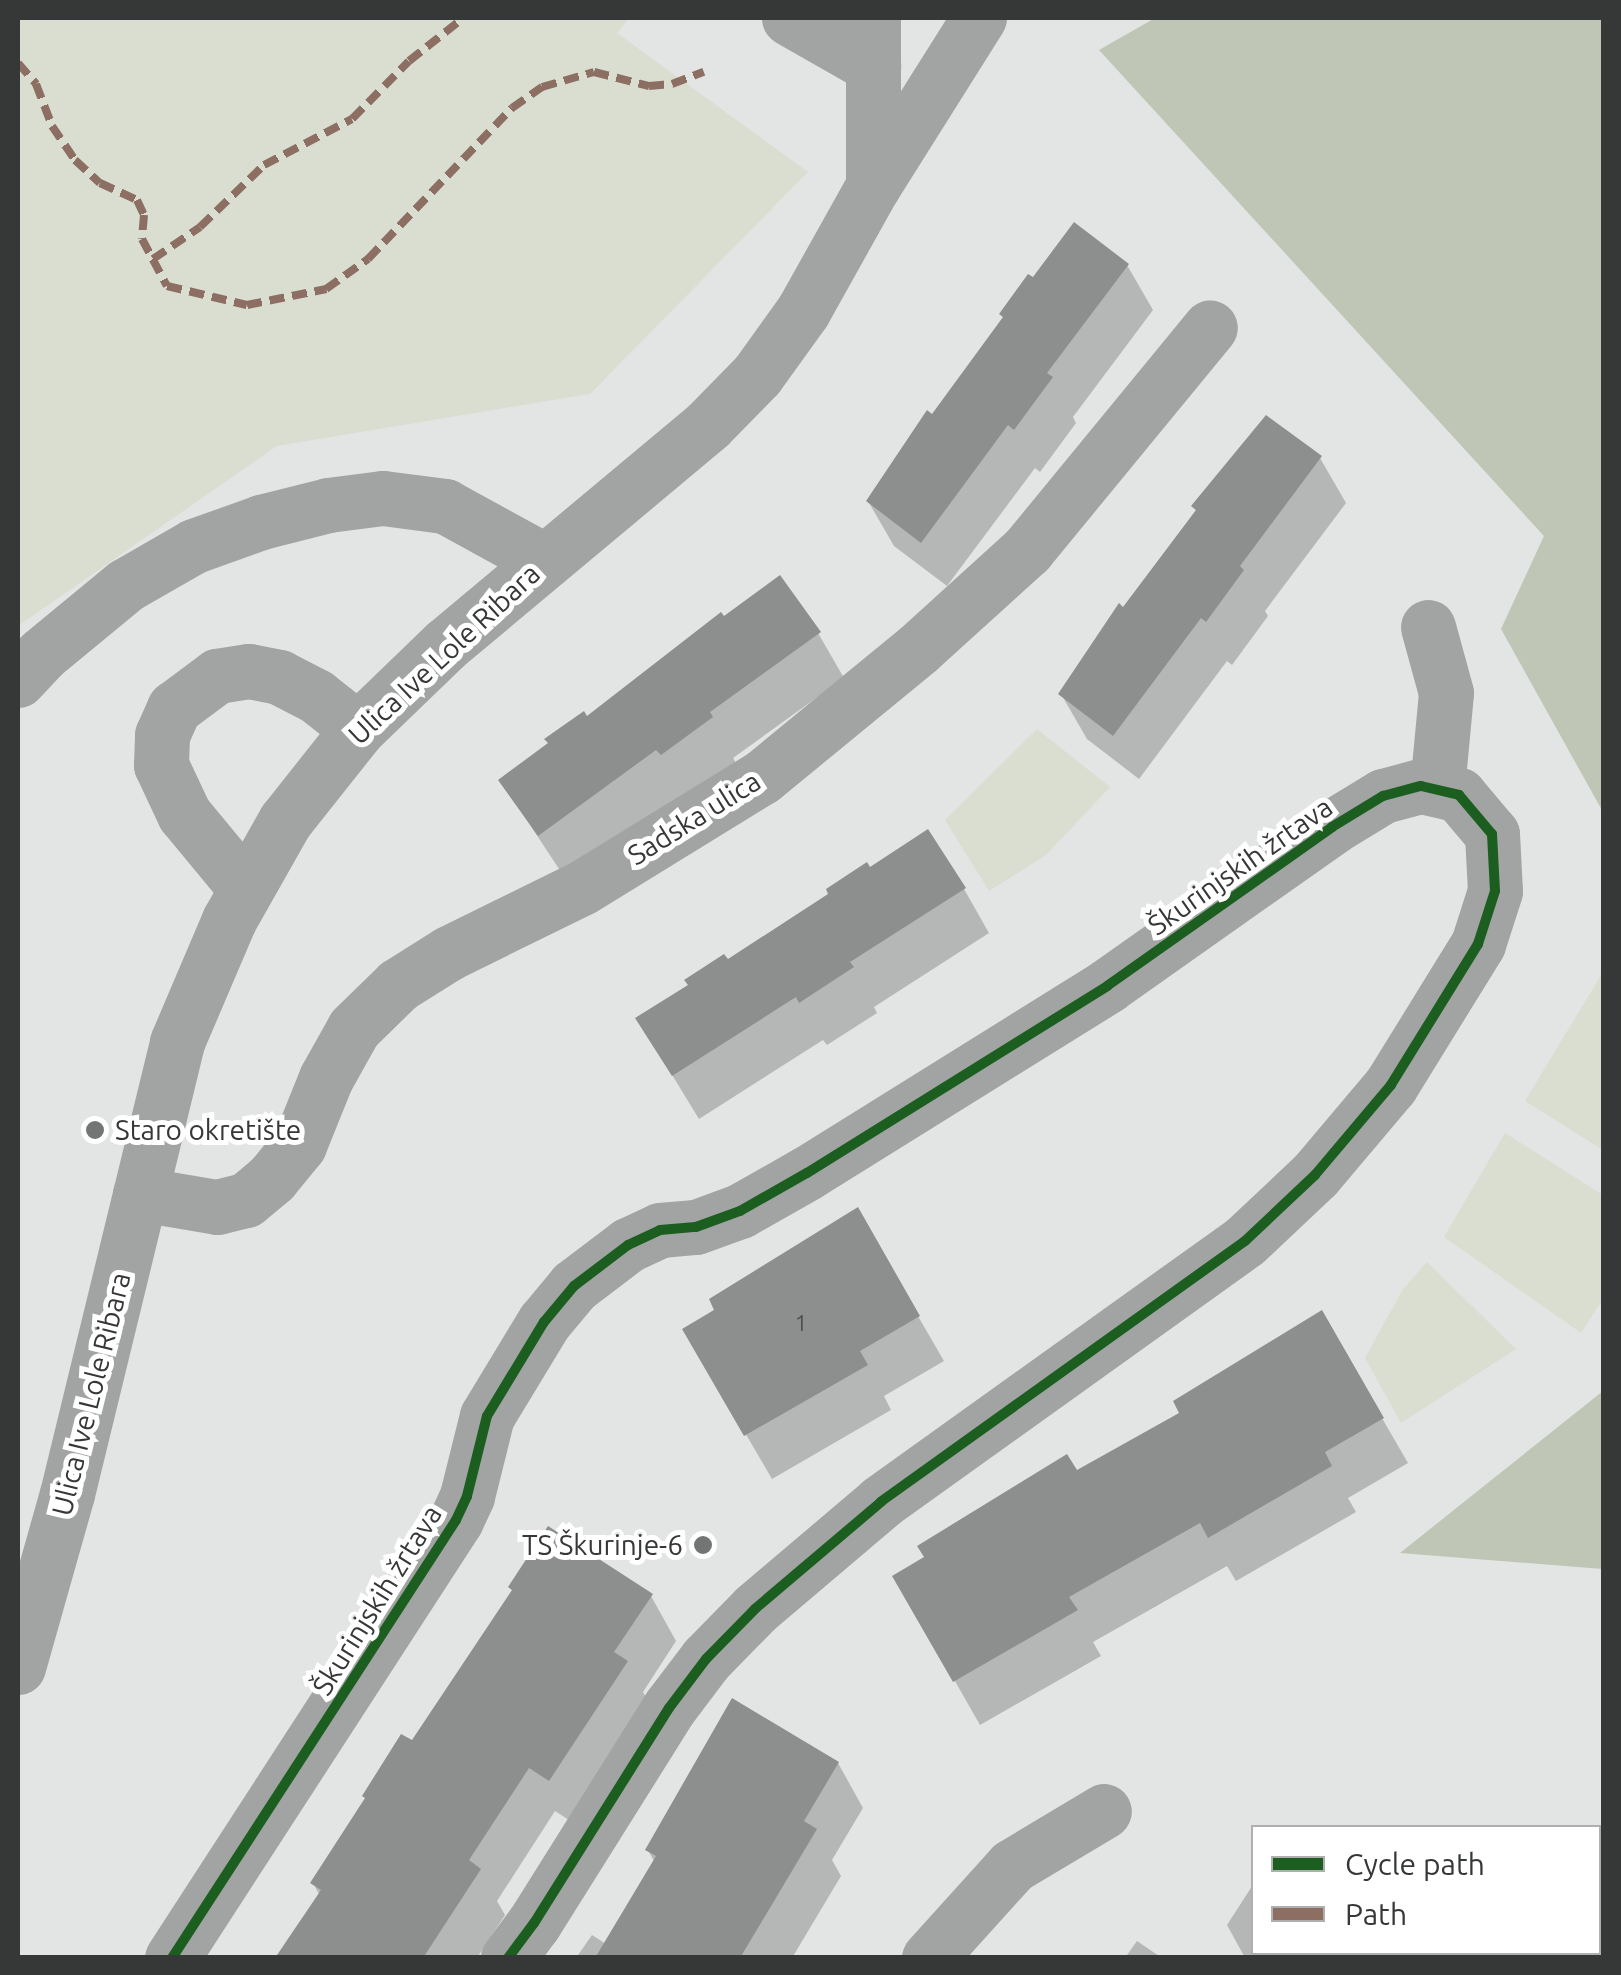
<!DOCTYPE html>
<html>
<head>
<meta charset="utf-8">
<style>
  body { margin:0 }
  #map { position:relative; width:1621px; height:1975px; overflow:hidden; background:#e2e5e4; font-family:Ubuntu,sans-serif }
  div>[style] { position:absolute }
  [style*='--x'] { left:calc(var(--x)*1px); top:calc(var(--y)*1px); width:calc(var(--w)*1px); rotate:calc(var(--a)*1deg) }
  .green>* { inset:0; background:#d9ded1 }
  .forest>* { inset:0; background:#bfc6b5 }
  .shadow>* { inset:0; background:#0003 }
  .building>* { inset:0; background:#8d8f8e }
  .minor>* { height:55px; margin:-27.5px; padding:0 27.5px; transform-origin:27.5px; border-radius:27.5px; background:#a1a4a2 }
  .quiet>* { height:8px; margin-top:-4px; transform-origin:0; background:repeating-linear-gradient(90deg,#8d6e63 0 15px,transparent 0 23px) }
  .cycleway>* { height:10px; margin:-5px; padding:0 5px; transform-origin:5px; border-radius:5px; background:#1b5e20 }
  .dots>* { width:28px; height:28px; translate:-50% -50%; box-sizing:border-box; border:5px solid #fff; border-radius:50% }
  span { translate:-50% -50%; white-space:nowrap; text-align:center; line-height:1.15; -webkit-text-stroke:10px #fff; paint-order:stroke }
  .number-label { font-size:22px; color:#4c4e4d }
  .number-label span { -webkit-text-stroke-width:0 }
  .street-label { font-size:28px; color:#363837 }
  .poi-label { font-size:28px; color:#363837 }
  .left { translate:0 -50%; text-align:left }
  .right { translate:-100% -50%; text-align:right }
  .frame { position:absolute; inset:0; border:20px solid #363837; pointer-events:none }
  .legend { position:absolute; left:1251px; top:1825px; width:350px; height:130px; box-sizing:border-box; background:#fff; border:2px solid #afafaf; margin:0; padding:12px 18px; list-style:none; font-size:30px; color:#363837 }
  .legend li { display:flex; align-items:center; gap:20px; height:50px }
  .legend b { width:50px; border:2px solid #afafaf }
</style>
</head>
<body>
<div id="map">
  <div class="green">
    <i style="clip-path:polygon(18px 18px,629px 18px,617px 33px,808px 172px,590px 394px,277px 446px,18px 626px)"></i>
    <i style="clip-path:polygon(1037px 729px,1110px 787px,1046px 855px,989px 891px,945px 820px)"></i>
    <i style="clip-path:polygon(1603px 972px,1604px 1150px,1603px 1150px,1525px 1101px)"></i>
    <i style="clip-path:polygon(1505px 1133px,1603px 1195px,1603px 1299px,1581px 1333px,1444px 1237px)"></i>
    <i style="clip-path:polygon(1427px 1262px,1516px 1349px,1401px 1423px,1365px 1358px,1403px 1289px)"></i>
  </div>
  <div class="forest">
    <i style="clip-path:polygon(1155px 18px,1603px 18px,1603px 812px,1501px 629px,1544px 536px,1099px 50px)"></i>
    <i style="clip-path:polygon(1603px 1391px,1603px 1569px,1400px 1553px)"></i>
  </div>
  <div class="shadow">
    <i style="clip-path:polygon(1127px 265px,1153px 310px,1073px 417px,1076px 423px,1040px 472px,1035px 468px,947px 586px,894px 546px,868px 501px,1033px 281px)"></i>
    <i style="clip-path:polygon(1320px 458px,1346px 503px,1265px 611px,1268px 616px,1232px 665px,1227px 661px,1139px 779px,1087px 739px,1061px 694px,1197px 513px,1194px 507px)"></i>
    <i style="clip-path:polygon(723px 619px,818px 633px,844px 678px,733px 758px,736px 763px,565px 878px,501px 781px)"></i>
    <i style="clip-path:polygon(870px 870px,964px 889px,989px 933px,874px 1007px,877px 1013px,827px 1045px,823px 1040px,699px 1119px,638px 1019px)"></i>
    <i style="clip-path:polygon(857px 1211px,944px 1361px,884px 1396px,891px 1410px,772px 1479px,685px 1330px)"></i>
    <i style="clip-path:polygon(1321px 1313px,1408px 1463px,1348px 1498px,1356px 1512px,1236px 1581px,1227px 1566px,1093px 1642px,1101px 1656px,980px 1725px,895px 1576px,1182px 1414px)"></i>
    <i style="clip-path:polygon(651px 1596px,676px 1641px,643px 1692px,652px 1708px,575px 1824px,555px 1811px,497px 1901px,505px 1915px,477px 1958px,278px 1958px,320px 1896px,313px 1883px,412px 1744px)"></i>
    <i style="clip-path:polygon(838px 1763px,863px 1808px,832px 1860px,841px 1876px,792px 1958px,576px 1958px,592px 1935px,606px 1944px,655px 1863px,648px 1850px)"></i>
    <i style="clip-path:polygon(1254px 1883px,1254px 1952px,1355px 1952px,1352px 1958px,1244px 1956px,1227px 1925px)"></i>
    <i style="clip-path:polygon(1137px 1941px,1162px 1958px,1125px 1958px)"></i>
    <i style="clip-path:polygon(1426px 1952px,1561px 1952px,1564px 1958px,1422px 1958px)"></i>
  </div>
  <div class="building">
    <i style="clip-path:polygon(1074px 222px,1129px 264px,1047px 373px,1053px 377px,1014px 430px,1008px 425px,921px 543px,866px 501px,927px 410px,932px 414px,1003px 317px,999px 314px,1028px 274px,1033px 277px)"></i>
    <i style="clip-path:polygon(1266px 415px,1322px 456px,1240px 566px,1244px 570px,1206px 622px,1201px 618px,1113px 736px,1058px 694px,1119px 603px,1123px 607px,1196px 510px,1191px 506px)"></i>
    <i style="clip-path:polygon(780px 575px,821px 632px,710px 712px,713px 717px,661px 755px,656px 750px,538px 836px,498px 780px,548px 743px,544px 739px,584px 711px,587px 716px,721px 612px,724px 616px)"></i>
    <i style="clip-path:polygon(928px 829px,966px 888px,850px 962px,854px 967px,799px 1003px,796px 997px,672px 1076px,635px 1018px,688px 985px,684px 980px,724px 954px,728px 959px,828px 894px,826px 889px,867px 862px,870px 867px)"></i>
    <i style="clip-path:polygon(858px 1207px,920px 1316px,860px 1351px,868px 1365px,744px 1436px,682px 1329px,714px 1310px,709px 1299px)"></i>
    <i style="clip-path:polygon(1322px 1310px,1384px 1418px,1325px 1452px,1332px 1466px,1208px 1538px,1200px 1523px,1069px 1597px,1078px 1610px,953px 1682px,892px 1576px,924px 1557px,917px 1546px,1067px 1454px,1077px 1470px,1179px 1413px,1173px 1401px)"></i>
    <i style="clip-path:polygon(548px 1526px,653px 1594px,614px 1652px,628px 1661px,549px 1781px,529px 1768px,469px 1860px,481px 1869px,423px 1958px,275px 1958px,321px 1890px,310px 1883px,365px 1798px,362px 1796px,401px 1734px,412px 1740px,512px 1590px,508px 1587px)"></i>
    <i style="clip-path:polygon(732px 1698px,839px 1762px,804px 1821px,817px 1829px,740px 1958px,595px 1958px,656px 1856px,645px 1850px)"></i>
  </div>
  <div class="minor">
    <i style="--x:789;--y:18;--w:97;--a:29.7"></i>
    <i style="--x:873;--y:18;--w:168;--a:90"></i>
    <i style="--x:1428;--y:627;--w:68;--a:74.7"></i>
    <i style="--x:1446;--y:693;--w:95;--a:95.4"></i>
    <i style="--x:18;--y:680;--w:34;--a:-47"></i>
    <i style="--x:41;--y:655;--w:110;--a:-39.5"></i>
    <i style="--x:126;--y:585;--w:78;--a:-29.8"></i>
    <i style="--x:194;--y:546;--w:71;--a:-19.7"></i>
    <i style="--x:261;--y:522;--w:69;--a:-14.2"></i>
    <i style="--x:328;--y:505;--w:55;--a:-7.3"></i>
    <i style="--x:383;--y:498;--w:63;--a:7.4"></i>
    <i style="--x:445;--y:506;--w:114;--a:28.8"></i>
    <i style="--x:246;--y:889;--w:97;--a:-129.6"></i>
    <i style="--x:184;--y:814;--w:54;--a:-115.1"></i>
    <i style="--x:161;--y:765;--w:30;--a:-88"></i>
    <i style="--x:162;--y:735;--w:30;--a:-66"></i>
    <i style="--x:174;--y:708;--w:54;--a:-36.7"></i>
    <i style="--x:217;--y:676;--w:32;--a:-9"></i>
    <i style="--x:249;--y:671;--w:31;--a:11"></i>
    <i style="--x:279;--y:677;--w:42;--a:27.2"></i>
    <i style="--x:316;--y:696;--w:53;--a:38.2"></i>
    <i style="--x:140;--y:1194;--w:78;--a:9.6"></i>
    <i style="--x:217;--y:1207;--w:30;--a:-14"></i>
    <i style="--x:246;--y:1200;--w:34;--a:-40"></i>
    <i style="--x:272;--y:1178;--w:43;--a:-50.7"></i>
    <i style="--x:299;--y:1145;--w:72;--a:-68.1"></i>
    <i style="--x:326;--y:1078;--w:57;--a:-60.8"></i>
    <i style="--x:354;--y:1028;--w:62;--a:-44.3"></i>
    <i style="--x:398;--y:985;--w:60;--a:-32.1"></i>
    <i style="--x:449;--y:953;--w:149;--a:-26.2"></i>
    <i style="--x:583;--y:887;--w:210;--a:-31.6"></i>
    <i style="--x:762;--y:777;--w:203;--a:-39.4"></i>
    <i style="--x:919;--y:648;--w:146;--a:-42.2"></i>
    <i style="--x:1027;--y:550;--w:288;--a:-50.6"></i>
    <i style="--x:18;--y:1667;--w:180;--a:-74.2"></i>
    <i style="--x:67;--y:1494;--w:465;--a:-76.3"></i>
    <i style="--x:177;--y:1042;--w:133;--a:-66.9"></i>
    <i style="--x:229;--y:920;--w:114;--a:-60.5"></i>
    <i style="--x:285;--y:821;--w:117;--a:-51.6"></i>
    <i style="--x:358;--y:729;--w:121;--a:-44"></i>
    <i style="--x:445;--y:645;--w:343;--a:-39.9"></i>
    <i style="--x:708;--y:425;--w:70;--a:-45.6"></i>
    <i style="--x:757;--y:375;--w:79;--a:-54.3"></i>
    <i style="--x:803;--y:311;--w:143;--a:-60.8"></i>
    <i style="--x:873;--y:186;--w:199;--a:-57.8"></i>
    <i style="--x:172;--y:1958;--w:522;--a:-57.04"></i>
    <i style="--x:456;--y:1520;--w:26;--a:-65"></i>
    <i style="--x:467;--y:1496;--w:82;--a:-76"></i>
    <i style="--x:487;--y:1416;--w:110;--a:-58.8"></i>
    <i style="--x:544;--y:1322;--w:47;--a:-50.2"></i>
    <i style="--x:574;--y:1286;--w:68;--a:-37.2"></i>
    <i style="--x:628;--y:1245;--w:35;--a:-25"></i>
    <i style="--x:660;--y:1230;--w:36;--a:-5"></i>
    <i style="--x:696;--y:1227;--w:47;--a:-20"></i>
    <i style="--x:740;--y:1211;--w:77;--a:-29.6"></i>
    <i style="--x:807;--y:1173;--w:354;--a:-31.9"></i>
    <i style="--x:1107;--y:986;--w:276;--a:-35.2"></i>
    <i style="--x:1332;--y:827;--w:60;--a:-31.3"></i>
    <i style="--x:1383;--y:796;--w:39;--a:-15"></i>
    <i style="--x:1421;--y:786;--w:39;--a:13"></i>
    <i style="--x:1459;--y:795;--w:51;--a:49.8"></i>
    <i style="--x:1492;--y:834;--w:57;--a:87"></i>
    <i style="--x:1495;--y:891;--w:56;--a:107.8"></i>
    <i style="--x:1478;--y:944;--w:166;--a:121.7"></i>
    <i style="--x:1391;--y:1085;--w:118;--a:130.2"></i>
    <i style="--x:1315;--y:1175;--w:96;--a:136.7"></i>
    <i style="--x:1245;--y:1241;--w:448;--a:144.4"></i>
    <i style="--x:881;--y:1502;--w:165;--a:139.7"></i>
    <i style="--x:755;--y:1609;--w:70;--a:134.4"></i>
    <i style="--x:706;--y:1659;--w:61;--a:127.1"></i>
    <i style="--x:669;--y:1708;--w:254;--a:122.1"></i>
    <i style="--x:534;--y:1923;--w:44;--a:126.6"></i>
    <i style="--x:929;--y:1958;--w:124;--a:-47.9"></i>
    <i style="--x:1012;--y:1866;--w:107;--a:-30.9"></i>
  </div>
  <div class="quiet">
    <i style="--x:18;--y:63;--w:28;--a:49"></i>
    <i style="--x:36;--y:84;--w:45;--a:69.1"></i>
    <i style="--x:52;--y:126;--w:41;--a:55.9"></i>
    <i style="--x:75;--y:160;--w:34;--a:43"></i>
    <i style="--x:100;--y:183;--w:41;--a:24.7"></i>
    <i style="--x:137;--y:200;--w:17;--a:65"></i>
    <i style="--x:144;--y:215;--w:24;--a:95"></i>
    <i style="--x:142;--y:239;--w:53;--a:62"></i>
    <i style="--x:167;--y:286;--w:82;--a:13.4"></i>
    <i style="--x:247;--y:305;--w:81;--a:-11.4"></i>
    <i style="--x:326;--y:289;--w:52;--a:-35.5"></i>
    <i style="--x:368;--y:259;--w:209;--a:-46.4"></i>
    <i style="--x:512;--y:108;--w:37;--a:-35"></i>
    <i style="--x:542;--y:87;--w:54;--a:-16.1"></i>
    <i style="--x:594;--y:72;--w:57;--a:14.3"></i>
    <i style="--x:649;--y:86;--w:23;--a:-5"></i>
    <i style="--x:672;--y:84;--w:34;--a:-21"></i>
    <i style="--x:153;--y:259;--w:57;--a:-34.2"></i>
    <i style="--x:200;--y:227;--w:89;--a:-44.1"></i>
    <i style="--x:264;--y:165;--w:99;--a:-27.6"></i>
    <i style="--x:352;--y:119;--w:81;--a:-45.5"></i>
    <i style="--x:409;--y:61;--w:69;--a:-38.5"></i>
  </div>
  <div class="cycleway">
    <i style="--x:172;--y:1958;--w:522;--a:-57.04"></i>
    <i style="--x:456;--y:1520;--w:26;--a:-65"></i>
    <i style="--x:467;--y:1496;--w:82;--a:-76"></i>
    <i style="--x:487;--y:1416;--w:110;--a:-58.8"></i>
    <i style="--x:544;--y:1322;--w:47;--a:-50.2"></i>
    <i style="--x:574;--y:1286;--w:68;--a:-37.2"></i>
    <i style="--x:628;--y:1245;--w:35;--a:-25"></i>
    <i style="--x:660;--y:1230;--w:36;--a:-5"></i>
    <i style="--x:696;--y:1227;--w:47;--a:-20"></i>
    <i style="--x:740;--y:1211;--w:77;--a:-29.6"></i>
    <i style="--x:807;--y:1173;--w:354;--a:-31.9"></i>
    <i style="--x:1107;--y:986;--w:276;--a:-35.2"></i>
    <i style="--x:1332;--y:827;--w:60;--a:-31.3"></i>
    <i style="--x:1383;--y:796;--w:39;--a:-15"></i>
    <i style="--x:1421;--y:786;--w:39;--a:13"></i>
    <i style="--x:1459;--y:795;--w:51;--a:49.8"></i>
    <i style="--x:1492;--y:834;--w:57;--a:87"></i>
    <i style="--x:1495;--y:891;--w:56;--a:107.8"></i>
    <i style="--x:1478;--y:944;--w:166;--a:121.7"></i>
    <i style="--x:1391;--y:1085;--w:118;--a:130.2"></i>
    <i style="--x:1315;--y:1175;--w:96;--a:136.7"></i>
    <i style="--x:1245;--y:1241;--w:448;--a:144.4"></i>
    <i style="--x:881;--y:1502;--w:165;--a:139.7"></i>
    <i style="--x:755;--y:1609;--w:70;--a:134.4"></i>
    <i style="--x:706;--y:1659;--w:61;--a:127.1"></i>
    <i style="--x:669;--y:1708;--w:254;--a:122.1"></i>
    <i style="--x:534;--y:1923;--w:44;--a:126.6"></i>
  </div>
  <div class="dots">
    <i style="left:95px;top:1130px;background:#727574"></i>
    <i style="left:703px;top:1545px;background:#727574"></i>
  </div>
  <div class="number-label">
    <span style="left:801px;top:1323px">1</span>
  </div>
  <div class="street-label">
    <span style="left:444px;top:654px;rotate:-43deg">Ulica Ive Lole Ribara</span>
    <span style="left:694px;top:818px;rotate:-32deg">Sadska ulica</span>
    <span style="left:1240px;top:866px;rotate:-35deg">Škurinjskih žrtava</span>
    <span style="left:91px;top:1394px;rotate:-76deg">Ulica Ive Lole Ribara</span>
    <span style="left:377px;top:1600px;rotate:-58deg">Škurinjskih žrtava</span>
  </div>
  <div class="poi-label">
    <span class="left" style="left:115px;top:1130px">Staro okretište</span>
    <span class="right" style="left:683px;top:1545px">TS Škurinje-6</span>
  </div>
  <div class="frame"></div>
  <ul class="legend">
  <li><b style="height:12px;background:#1b5e20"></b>Cycle path</li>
  <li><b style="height:12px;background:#8d6e63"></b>Path</li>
  </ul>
</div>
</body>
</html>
